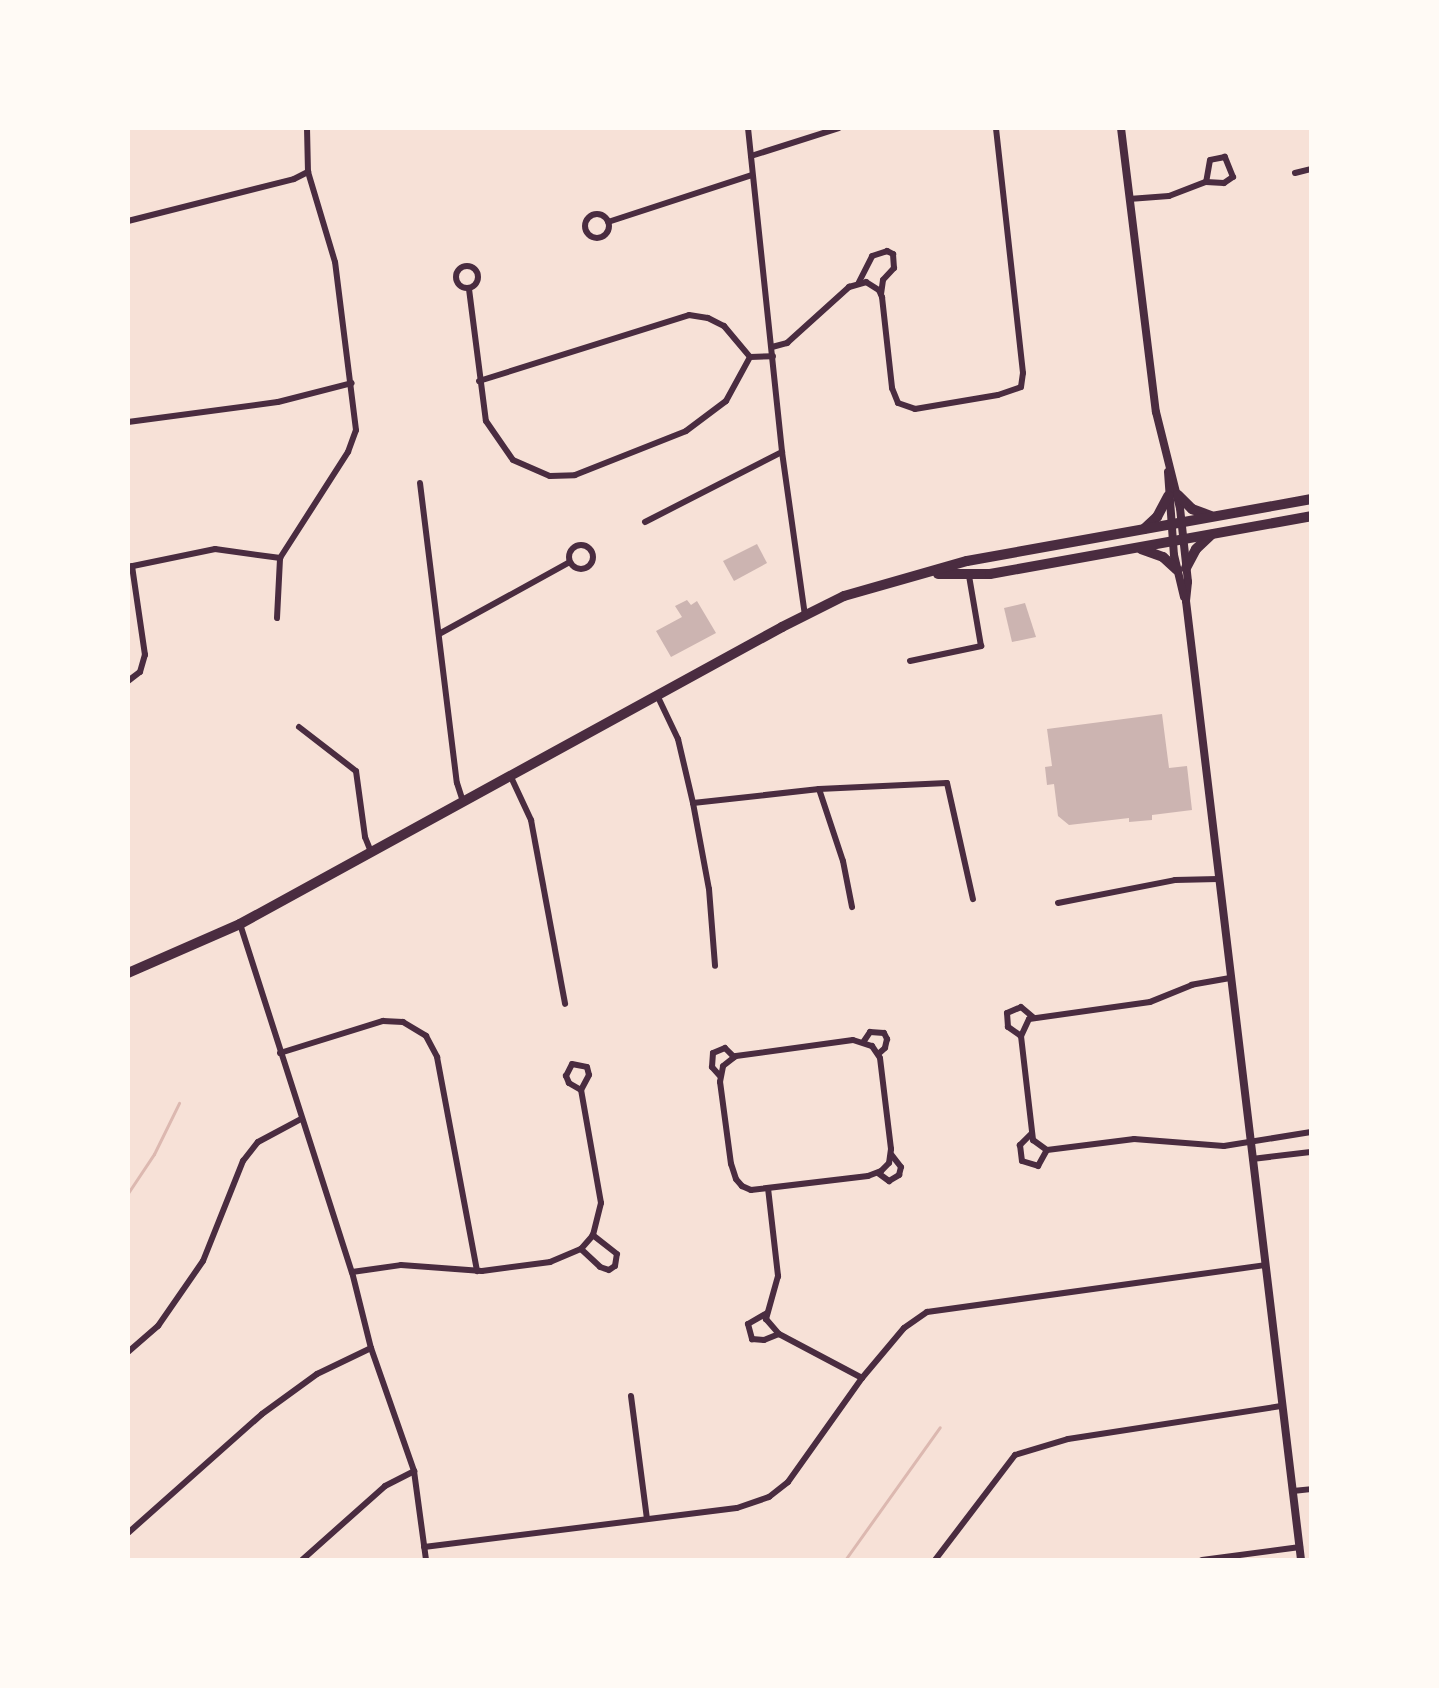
<!DOCTYPE html>
<html>
<head>
<meta charset="utf-8">
<style>
  body { margin:0 }
  #map { position:relative; width:1439px; height:1688px; overflow:hidden; background:#f7e1d7; font-family:Cabin,sans-serif }
  div>[style] { position:absolute }
  [style*='--x'] { left:calc(var(--x)*1px); top:calc(var(--y)*1px); width:calc(var(--w)*1px); rotate:calc(var(--a)*1deg) }
  .stream>* { height:3px; margin:-1.5px; padding:0 1.5px; transform-origin:1.5px; border-radius:1.5px; background:#dcb8b0 }
  .building>* { inset:0; background:#ccb4b1 }
  .minor>* { height:6px; margin:-3px; padding:0 3px; transform-origin:3px; border-radius:3px; background:#4a2c40 }
  .minor>.ring { margin:-3px; padding:0; box-sizing:content-box; background:none; border:6px solid #4a2c40; border-radius:50% }
  .tertiary>* { height:8px; margin:-4px; padding:0 4px; transform-origin:4px; border-radius:4px; background:#4a2c40 }
  .primary>* { height:10px; margin:-5px; padding:0 5px; transform-origin:5px; border-radius:5px; background:#4a2c40 }
  span { translate:-50% -50%; white-space:nowrap; text-align:center; line-height:1.15; -webkit-text-stroke:8px #fffaf5; paint-order:stroke }
  .frame { position:absolute; inset:0; border:130px solid #fffaf5; pointer-events:none }
</style>
</head>
<body>
<div id="map">
  <div class="stream">
    <i style="--x:128;--y:1193;--w:47;--a:-56.3"></i>
    <i style="--x:154;--y:1154;--w:57;--a:-63.9"></i>
    <i style="--x:845;--y:1560;--w:163;--a:-54.5"></i>
  </div>
  <div class="building">
    <i style="clip-path:polygon(757px 544px,767px 563px,734px 581px,723px 561px)"></i>
    <i style="clip-path:polygon(687px 600px,691px 605px,697px 601px,716px 633px,671px 657px,656px 631px,682px 617px,675px 606px)"></i>
    <i style="clip-path:polygon(1025px 603px,1036px 637px,1012px 642px,1004px 608px)"></i>
    <i style="clip-path:polygon(1162px 714px,1169px 768px,1187px 766px,1192px 810px,1152px 815px,1152px 820px,1129px 822px,1129px 818px,1069px 825px,1058px 816px,1054px 784px,1047px 785px,1045px 767px,1052px 766px,1047px 729px)"></i>
  </div>
  <div class="minor">
    <i style="--x:748;--y:128;--w:326;--a:84"></i>
    <i style="--x:782;--y:452;--w:165;--a:82"></i>
    <i style="--x:751;--y:156;--w:92;--a:-17.7"></i>
    <i style="--x:1295;--y:173;--w:16;--a:-14"></i>
    <i style="--x:1129;--y:199;--w:40;--a:-4.3"></i>
    <i style="--x:1169;--y:196;--w:40;--a:-21"></i>
    <i style="--x:1206;--y:182;--w:18;--a:3"></i>
    <i style="--x:1224;--y:183;--w:11;--a:-34"></i>
    <i style="--x:1233;--y:177;--w:22;--a:-112"></i>
    <i style="--x:1225;--y:157;--w:15;--a:169"></i>
    <i style="--x:1210;--y:160;--w:22;--a:100"></i>
    <i class="ring" style="left:585px;top:214px;width:18px;height:18px"></i>
    <i style="--x:128;--y:221;--w:171;--a:-14.2"></i>
    <i style="--x:294;--y:179;--w:16;--a:-27"></i>
    <i style="--x:608;--y:222;--w:151;--a:-18.1"></i>
    <i class="ring" style="left:456px;top:266px;width:16px;height:16px"></i>
    <i style="--x:859;--y:282;--w:29;--a:-63"></i>
    <i style="--x:872;--y:256;--w:16;--a:-18"></i>
    <i style="--x:887;--y:251;--w:7;--a:27"></i>
    <i style="--x:893;--y:254;--w:14;--a:86"></i>
    <i style="--x:894;--y:268;--w:16;--a:133"></i>
    <i style="--x:883;--y:280;--w:14;--a:98"></i>
    <i style="--x:469;--y:289;--w:133;--a:82.7"></i>
    <i style="--x:486;--y:421;--w:47;--a:55.3"></i>
    <i style="--x:513;--y:460;--w:40;--a:23.4"></i>
    <i style="--x:550;--y:476;--w:25;--a:-2"></i>
    <i style="--x:575;--y:475;--w:119;--a:-21.6"></i>
    <i style="--x:686;--y:431;--w:50;--a:-36.9"></i>
    <i style="--x:726;--y:401;--w:50;--a:-61.4"></i>
    <i style="--x:772;--y:347;--w:16;--a:-15"></i>
    <i style="--x:787;--y:343;--w:84;--a:-42.1"></i>
    <i style="--x:849;--y:287;--w:18;--a:-16"></i>
    <i style="--x:866;--y:282;--w:15;--a:32"></i>
    <i style="--x:879;--y:290;--w:8;--a:67"></i>
    <i style="--x:882;--y:297;--w:92;--a:83.7"></i>
    <i style="--x:892;--y:388;--w:16;--a:68"></i>
    <i style="--x:898;--y:403;--w:18;--a:19"></i>
    <i style="--x:915;--y:409;--w:84;--a:-9.6"></i>
    <i style="--x:998;--y:395;--w:24;--a:-19"></i>
    <i style="--x:1021;--y:387;--w:14;--a:-82"></i>
    <i style="--x:1023;--y:373;--w:246;--a:-96.3"></i>
    <i style="--x:750;--y:357;--w:23;--a:-2"></i>
    <i style="--x:479;--y:381;--w:220;--a:-17.4"></i>
    <i style="--x:689;--y:315;--w:19;--a:9"></i>
    <i style="--x:708;--y:318;--w:18;--a:27"></i>
    <i style="--x:724;--y:326;--w:40;--a:50"></i>
    <i style="--x:128;--y:422;--w:151;--a:-7.6"></i>
    <i style="--x:278;--y:402;--w:76;--a:-14.4"></i>
    <i style="--x:420;--y:483;--w:302;--a:83"></i>
    <i style="--x:457;--y:783;--w:19;--a:72"></i>
    <i style="--x:645;--y:522;--w:154;--a:-27.1"></i>
    <i class="ring" style="left:569px;top:545px;width:18px;height:18px"></i>
    <i style="--x:128;--y:567;--w:89;--a:-11.7"></i>
    <i style="--x:215;--y:549;--w:66;--a:7.9"></i>
    <i style="--x:277;--y:618;--w:60;--a:-87.1"></i>
    <i style="--x:280;--y:558;--w:126;--a:-57.3"></i>
    <i style="--x:348;--y:452;--w:23;--a:-70"></i>
    <i style="--x:356;--y:430;--w:169;--a:-97.1"></i>
    <i style="--x:335;--y:262;--w:94;--a:-106.7"></i>
    <i style="--x:308;--y:172;--w:44;--a:-91.3"></i>
    <i style="--x:439;--y:634;--w:149;--a:-28.8"></i>
    <i style="--x:910;--y:661;--w:73;--a:-11.9"></i>
    <i style="--x:981;--y:646;--w:71;--a:-99.7"></i>
    <i style="--x:128;--y:681;--w:15;--a:-37"></i>
    <i style="--x:140;--y:672;--w:18;--a:-74"></i>
    <i style="--x:145;--y:655;--w:90;--a:-98.3"></i>
    <i style="--x:657;--y:695;--w:49;--a:64.5"></i>
    <i style="--x:678;--y:739;--w:66;--a:76.8"></i>
    <i style="--x:693;--y:803;--w:87;--a:79.5"></i>
    <i style="--x:709;--y:889;--w:77;--a:85.5"></i>
    <i style="--x:299;--y:727;--w:72;--a:37.7"></i>
    <i style="--x:356;--y:771;--w:67;--a:82.2"></i>
    <i style="--x:365;--y:837;--w:16;--a:68"></i>
    <i style="--x:510;--y:775;--w:50;--a:65"></i>
    <i style="--x:531;--y:820;--w:187;--a:79.5"></i>
    <i style="--x:819;--y:789;--w:76;--a:71.6"></i>
    <i style="--x:843;--y:861;--w:47;--a:78.9"></i>
    <i style="--x:693;--y:803;--w:127;--a:-6.3"></i>
    <i style="--x:819;--y:789;--w:128;--a:-2.7"></i>
    <i style="--x:947;--y:783;--w:119;--a:77.4"></i>
    <i style="--x:1058;--y:903;--w:119;--a:-11.1"></i>
    <i style="--x:1175;--y:880;--w:43;--a:-1.3"></i>
    <i style="--x:240;--y:924;--w:366;--a:72.2"></i>
    <i style="--x:352;--y:1272;--w:78;--a:76"></i>
    <i style="--x:371;--y:1348;--w:130;--a:70.7"></i>
    <i style="--x:414;--y:1471;--w:90;--a:82.3"></i>
    <i style="--x:1230;--y:978;--w:39;--a:170"></i>
    <i style="--x:1192;--y:985;--w:45;--a:158"></i>
    <i style="--x:1150;--y:1002;--w:122;--a:172"></i>
    <i style="--x:1029;--y:1019;--w:19;--a:115"></i>
    <i style="--x:1021;--y:1036;--w:105;--a:83.4"></i>
    <i style="--x:1033;--y:1140;--w:17;--a:36"></i>
    <i style="--x:1047;--y:1150;--w:88;--a:-7.2"></i>
    <i style="--x:1134;--y:1139;--w:90;--a:4.4"></i>
    <i style="--x:1224;--y:1146;--w:88;--a:-9.1"></i>
    <i style="--x:1021;--y:1036;--w:16;--a:-145"></i>
    <i style="--x:1008;--y:1027;--w:14;--a:-94"></i>
    <i style="--x:1007;--y:1013;--w:15;--a:-23"></i>
    <i style="--x:1021;--y:1007;--w:17;--a:40"></i>
    <i style="--x:853;--y:1040;--w:20;--a:18"></i>
    <i style="--x:872;--y:1046;--w:14;--a:56"></i>
    <i style="--x:880;--y:1058;--w:92;--a:83.1"></i>
    <i style="--x:891;--y:1149;--w:14;--a:98"></i>
    <i style="--x:889;--y:1163;--w:11;--a:135"></i>
    <i style="--x:881;--y:1171;--w:14;--a:159"></i>
    <i style="--x:868;--y:1176;--w:118;--a:173.2"></i>
    <i style="--x:751;--y:1190;--w:10;--a:-156"></i>
    <i style="--x:742;--y:1186;--w:9;--a:-131"></i>
    <i style="--x:736;--y:1179;--w:16;--a:-108"></i>
    <i style="--x:731;--y:1164;--w:83;--a:-97.6"></i>
    <i style="--x:720;--y:1082;--w:16;--a:-79"></i>
    <i style="--x:723;--y:1066;--w:16;--a:-38"></i>
    <i style="--x:736;--y:1056;--w:118;--a:-7.8"></i>
    <i style="--x:864;--y:1041;--w:11;--a:-56"></i>
    <i style="--x:870;--y:1032;--w:14;--a:4"></i>
    <i style="--x:884;--y:1033;--w:7;--a:63"></i>
    <i style="--x:887;--y:1039;--w:9;--a:103"></i>
    <i style="--x:885;--y:1048;--w:9;--a:139"></i>
    <i style="--x:280;--y:1053;--w:108;--a:-17.3"></i>
    <i style="--x:383;--y:1021;--w:20;--a:3"></i>
    <i style="--x:403;--y:1022;--w:27;--a:31"></i>
    <i style="--x:426;--y:1036;--w:24;--a:62"></i>
    <i style="--x:437;--y:1057;--w:218;--a:79.4"></i>
    <i style="--x:720;--y:1076;--w:12;--a:-132"></i>
    <i style="--x:712;--y:1067;--w:14;--a:-86"></i>
    <i style="--x:713;--y:1053;--w:13;--a:-23"></i>
    <i style="--x:725;--y:1048;--w:13;--a:45"></i>
    <i style="--x:1031;--y:1134;--w:16;--a:135"></i>
    <i style="--x:1020;--y:1145;--w:16;--a:83"></i>
    <i style="--x:1022;--y:1161;--w:17;--a:17"></i>
    <i style="--x:1038;--y:1166;--w:18;--a:-61"></i>
    <i style="--x:1252;--y:1159;--w:59;--a:-6.8"></i>
    <i style="--x:878;--y:1173;--w:14;--a:36"></i>
    <i style="--x:889;--y:1181;--w:12;--a:-31"></i>
    <i style="--x:899;--y:1175;--w:8;--a:-76"></i>
    <i style="--x:901;--y:1167;--w:16;--a:-128"></i>
    <i style="--x:768;--y:1188;--w:89;--a:83.5"></i>
    <i style="--x:778;--y:1276;--w:45;--a:105.6"></i>
    <i style="--x:766;--y:1319;--w:20;--a:49"></i>
    <i style="--x:779;--y:1334;--w:94;--a:27.9"></i>
    <i style="--x:581;--y:1249;--w:26;--a:43"></i>
    <i style="--x:600;--y:1267;--w:9;--a:18"></i>
    <i style="--x:609;--y:1270;--w:7;--a:-34"></i>
    <i style="--x:615;--y:1266;--w:12;--a:-81"></i>
    <i style="--x:617;--y:1254;--w:31;--a:-142"></i>
    <i style="--x:352;--y:1272;--w:49;--a:-8.1"></i>
    <i style="--x:401;--y:1265;--w:81;--a:4.2"></i>
    <i style="--x:482;--y:1271;--w:69;--a:-7.5"></i>
    <i style="--x:550;--y:1262;--w:34;--a:-23"></i>
    <i style="--x:581;--y:1249;--w:18;--a:-49"></i>
    <i style="--x:593;--y:1235;--w:33;--a:-76"></i>
    <i style="--x:601;--y:1203;--w:115;--a:-100"></i>
    <i style="--x:581;--y:1090;--w:14;--a:-150"></i>
    <i style="--x:569;--y:1083;--w:8;--a:-113"></i>
    <i style="--x:566;--y:1076;--w:13;--a:-63"></i>
    <i style="--x:572;--y:1064;--w:15;--a:11"></i>
    <i style="--x:587;--y:1067;--w:8;--a:76"></i>
    <i style="--x:589;--y:1075;--w:17;--a:118"></i>
    <i style="--x:767;--y:1313;--w:22;--a:150"></i>
    <i style="--x:748;--y:1324;--w:16;--a:75"></i>
    <i style="--x:752;--y:1339;--w:12;--a:5"></i>
    <i style="--x:764;--y:1340;--w:16;--a:-22"></i>
    <i style="--x:128;--y:1352;--w:40;--a:-41"></i>
    <i style="--x:158;--y:1326;--w:79;--a:-55.3"></i>
    <i style="--x:203;--y:1261;--w:108;--a:-68.2"></i>
    <i style="--x:243;--y:1161;--w:24;--a:-52"></i>
    <i style="--x:258;--y:1142;--w:49;--a:-28.1"></i>
    <i style="--x:631;--y:1396;--w:124;--a:82.6"></i>
    <i style="--x:1293;--y:1491;--w:18;--a:-6"></i>
    <i style="--x:128;--y:1533;--w:179;--a:-41.6"></i>
    <i style="--x:262;--y:1414;--w:68;--a:-36"></i>
    <i style="--x:317;--y:1374;--w:60;--a:-25.7"></i>
    <i style="--x:424;--y:1547;--w:315;--a:-7.1"></i>
    <i style="--x:737;--y:1508;--w:34;--a:-19"></i>
    <i style="--x:769;--y:1497;--w:24;--a:-38"></i>
    <i style="--x:788;--y:1482;--w:128;--a:-54.6"></i>
    <i style="--x:862;--y:1378;--w:65;--a:-50"></i>
    <i style="--x:904;--y:1328;--w:28;--a:-35"></i>
    <i style="--x:927;--y:1312;--w:341;--a:-7.9"></i>
    <i style="--x:302;--y:1560;--w:111;--a:-41.7"></i>
    <i style="--x:385;--y:1486;--w:33;--a:-27"></i>
    <i style="--x:935;--y:1560;--w:132;--a:-52.7"></i>
    <i style="--x:1015;--y:1455;--w:55;--a:-16.8"></i>
    <i style="--x:1068;--y:1439;--w:217;--a:-8.8"></i>
    <i style="--x:1202;--y:1560;--w:99;--a:-7.6"></i>
  </div>
  <div class="tertiary">
    <i style="--x:1121;--y:128;--w:286;--a:83"></i>
    <i style="--x:1156;--y:412;--w:99;--a:76"></i>
    <i style="--x:1180;--y:508;--w:74;--a:83.8"></i>
    <i style="--x:1188;--y:582;--w:19;--a:96"></i>
    <i style="--x:1186;--y:601;--w:966;--a:83.16"></i>
    <i style="--x:1168;--y:472;--w:83;--a:85.9"></i>
    <i style="--x:1174;--y:555;--w:43;--a:76.6"></i>
  </div>
  <div class="primary">
    <i style="--x:1178;--y:495;--w:20;--a:45"></i>
    <i style="--x:1192;--y:509;--w:20;--a:20"></i>
    <i style="--x:1144;--y:529;--w:18;--a:-43"></i>
    <i style="--x:1157;--y:517;--w:24;--a:-62"></i>
    <i style="--x:1141;--y:549;--w:23;--a:20"></i>
    <i style="--x:1163;--y:557;--w:19;--a:43"></i>
    <i style="--x:1186;--y:568;--w:21;--a:-62"></i>
    <i style="--x:1196;--y:549;--w:21;--a:-43"></i>
    <i style="--x:938;--y:574;--w:52;--a:0"></i>
    <i style="--x:990;--y:574;--w:326;--a:-10.2"></i>
    <i style="--x:128;--y:973;--w:122;--a:-23.6"></i>
    <i style="--x:240;--y:924;--w:618;--a:-28.72"></i>
    <i style="--x:782;--y:627;--w:69;--a:-26.6"></i>
    <i style="--x:844;--y:596;--w:128;--a:-15.9"></i>
    <i style="--x:967;--y:561;--w:350;--a:-10.2"></i>
  </div>
  <div class="frame"></div>
</div>
</body>
</html>
